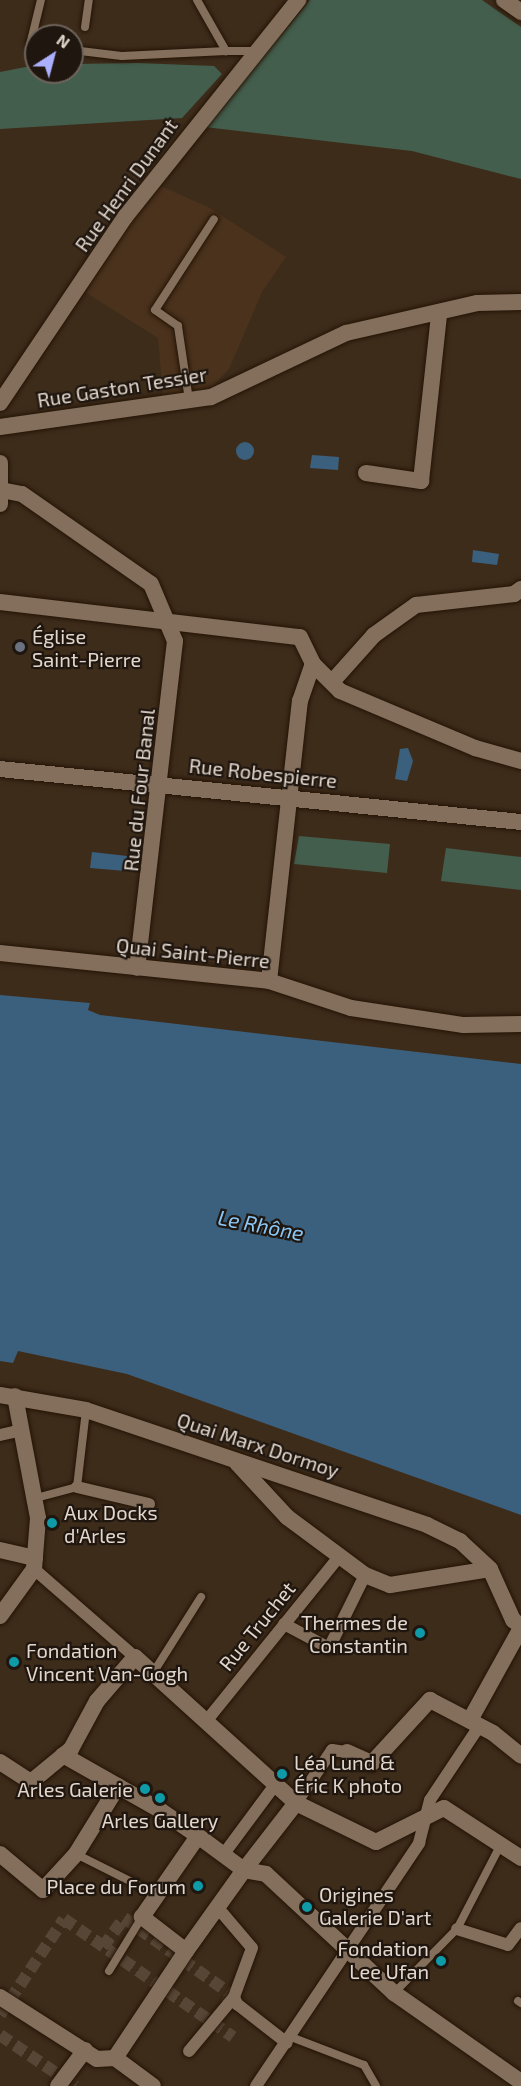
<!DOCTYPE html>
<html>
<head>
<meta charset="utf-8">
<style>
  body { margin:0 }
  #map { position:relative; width:521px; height:2086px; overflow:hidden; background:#3e2c1b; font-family:"Exo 2",sans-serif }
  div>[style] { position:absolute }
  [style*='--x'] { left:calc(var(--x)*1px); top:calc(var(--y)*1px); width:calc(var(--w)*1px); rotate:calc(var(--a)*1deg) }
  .built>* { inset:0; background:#4a321d }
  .green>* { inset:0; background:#435e4d }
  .water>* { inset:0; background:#3b607e }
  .round { border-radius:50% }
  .pedestrian-tunnel>* { height:12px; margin-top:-6px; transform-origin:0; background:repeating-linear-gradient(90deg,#574636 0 12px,transparent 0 18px) }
  .roads { filter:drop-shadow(0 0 2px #241405) drop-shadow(0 0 2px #241405) }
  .service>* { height:8px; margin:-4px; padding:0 4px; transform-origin:4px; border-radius:4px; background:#846f5c }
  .pedestrian>* { height:12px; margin:-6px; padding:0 6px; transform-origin:6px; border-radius:6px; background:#846f5c }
  .minor>* { height:16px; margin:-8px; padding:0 8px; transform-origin:8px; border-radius:8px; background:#846f5c }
  .dots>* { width:16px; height:16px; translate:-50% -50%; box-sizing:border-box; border:3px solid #1e160f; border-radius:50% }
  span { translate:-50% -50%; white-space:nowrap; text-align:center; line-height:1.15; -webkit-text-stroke:4.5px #1e160f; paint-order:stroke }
  .street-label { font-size:20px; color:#e3d7cd }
  .poi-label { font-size:20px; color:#e3d7cd }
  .left { translate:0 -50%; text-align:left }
  .right { translate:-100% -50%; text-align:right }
  .water-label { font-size:21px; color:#8ac8f8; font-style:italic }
  .north { position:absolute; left:24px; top:24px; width:60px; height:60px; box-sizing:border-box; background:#1e160f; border:2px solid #6d635b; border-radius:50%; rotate:36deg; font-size:16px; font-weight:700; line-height:24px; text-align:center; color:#e3d7cd }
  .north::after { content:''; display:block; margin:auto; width:21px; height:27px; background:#acaffb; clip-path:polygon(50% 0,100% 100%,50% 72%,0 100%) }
</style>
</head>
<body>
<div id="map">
  <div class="built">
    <i style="clip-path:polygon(156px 184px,210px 208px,286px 257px,262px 292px,229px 369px,208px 392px,163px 397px,158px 338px,85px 292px)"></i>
  </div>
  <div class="green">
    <i style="clip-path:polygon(310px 0,482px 0,521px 27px,521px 179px,412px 151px,205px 127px)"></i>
    <i style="clip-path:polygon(138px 63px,214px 66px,222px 74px,182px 118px,0 129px,0 72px,36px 65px,36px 72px,72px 72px,72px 64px)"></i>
    <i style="clip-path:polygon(299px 836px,390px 844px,387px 873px,294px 864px)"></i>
    <i style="clip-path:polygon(446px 848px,521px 857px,521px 890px,441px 881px)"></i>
  </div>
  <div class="water">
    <i class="round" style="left:236px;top:442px;width:18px;height:18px"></i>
    <i style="clip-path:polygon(312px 455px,339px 457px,338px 470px,310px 468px)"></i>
    <i style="clip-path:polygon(473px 550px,499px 554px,497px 565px,472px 562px)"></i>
    <i style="clip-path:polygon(408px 748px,413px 761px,407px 781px,395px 779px,400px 749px)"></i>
    <i style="clip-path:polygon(92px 852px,127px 856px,126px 871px,90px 868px)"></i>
    <i style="clip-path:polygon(0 995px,90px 1003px,88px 1010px,100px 1015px,521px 1064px,521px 1515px,127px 1374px,18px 1351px,13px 1363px,0 1361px)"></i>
  </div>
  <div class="pedestrian-tunnel">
    <i style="--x:103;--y:1947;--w:36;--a:-54"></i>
    <i style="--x:124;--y:1918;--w:133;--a:35.5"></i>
    <i style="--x:232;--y:1995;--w:11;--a:124"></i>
    <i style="--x:0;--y:2015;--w:115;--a:-56.3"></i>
    <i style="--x:64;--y:1919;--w:206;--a:34.9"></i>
    <i style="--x:0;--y:2035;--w:91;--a:34.2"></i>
  </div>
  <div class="roads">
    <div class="service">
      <i style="--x:197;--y:0;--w:59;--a:60.4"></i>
      <i style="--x:226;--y:51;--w:26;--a:0"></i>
      <i style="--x:85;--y:27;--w:27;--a:-82"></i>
      <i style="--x:36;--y:46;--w:6;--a:-171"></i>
      <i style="--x:30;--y:45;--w:46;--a:-76.3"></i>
      <i style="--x:72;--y:50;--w:50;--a:6.8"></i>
      <i style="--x:122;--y:56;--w:104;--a:-2.8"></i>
      <i style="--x:189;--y:400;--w:75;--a:-98.5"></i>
      <i style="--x:178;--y:326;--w:28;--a:-145"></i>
      <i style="--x:155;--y:310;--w:108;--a:-57"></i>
      <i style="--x:36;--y:1498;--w:42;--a:-15"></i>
      <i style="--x:77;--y:1487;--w:78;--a:-83.3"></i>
      <i style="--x:153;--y:1673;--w:90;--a:-57.7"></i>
      <i style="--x:76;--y:1854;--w:89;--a:26.6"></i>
      <i style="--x:109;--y:1971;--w:63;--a:-58.6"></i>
      <i style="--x:394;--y:1993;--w:90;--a:-45.5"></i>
      <i style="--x:457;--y:1929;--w:96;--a:-62.6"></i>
      <i style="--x:518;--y:2001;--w:4;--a:34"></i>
      <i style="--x:291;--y:2037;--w:78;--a:21"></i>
      <i style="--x:364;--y:2065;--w:24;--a:60"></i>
    </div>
    <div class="pedestrian">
      <i style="--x:0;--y:1435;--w:22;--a:-13"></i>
      <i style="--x:77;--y:1487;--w:74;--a:13.3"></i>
      <i style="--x:34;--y:1569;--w:134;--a:41.1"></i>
      <i style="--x:284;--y:1624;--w:51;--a:28.1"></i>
      <i style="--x:329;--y:1648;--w:81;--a:-63.7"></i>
      <i style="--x:208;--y:1719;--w:207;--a:-51.1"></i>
      <i style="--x:296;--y:1803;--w:64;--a:-55.8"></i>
      <i style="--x:332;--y:1750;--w:15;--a:8"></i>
      <i style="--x:223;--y:1855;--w:87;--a:-53.4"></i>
      <i style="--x:218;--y:1908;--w:52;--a:49.6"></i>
      <i style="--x:252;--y:1948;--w:52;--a:110.2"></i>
      <i style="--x:234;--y:1997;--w:8;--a:67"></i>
      <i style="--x:237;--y:2004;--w:63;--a:38"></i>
      <i style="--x:457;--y:1929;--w:53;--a:17.4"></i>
      <i style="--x:508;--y:1945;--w:21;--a:-53"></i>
      <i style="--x:189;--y:2051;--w:70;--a:-50.2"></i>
      <i style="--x:256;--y:2086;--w:293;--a:-56.1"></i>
      <i style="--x:419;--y:1843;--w:44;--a:-75.7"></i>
      <i style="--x:430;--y:1800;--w:90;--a:-56.3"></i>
    </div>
    <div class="minor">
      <i style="--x:504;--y:0;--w:21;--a:35"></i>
      <i style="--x:0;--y:403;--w:224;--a:-56.1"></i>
      <i style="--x:125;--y:217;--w:278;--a:-51.4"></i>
      <i style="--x:0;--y:427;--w:213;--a:-8.1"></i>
      <i style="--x:211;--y:397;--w:149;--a:-25.4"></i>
      <i style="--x:346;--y:333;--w:134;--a:-12.9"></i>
      <i style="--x:477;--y:303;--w:44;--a:-1.3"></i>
      <i style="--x:0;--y:463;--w:41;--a:90"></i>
      <i style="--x:366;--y:473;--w:56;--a:8.3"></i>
      <i style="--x:421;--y:481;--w:168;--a:-83.8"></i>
      <i style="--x:1;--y:490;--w:21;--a:11"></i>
      <i style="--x:22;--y:494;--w:157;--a:34.9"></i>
      <i style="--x:151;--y:584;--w:62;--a:67.2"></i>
      <i style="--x:175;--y:641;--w:329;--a:96.6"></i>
      <i style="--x:0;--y:602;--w:302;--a:6.7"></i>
      <i style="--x:300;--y:637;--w:30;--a:64"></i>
      <i style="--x:313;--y:664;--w:38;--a:45"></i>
      <i style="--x:340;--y:691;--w:147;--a:22.9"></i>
      <i style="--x:475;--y:748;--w:48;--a:15.8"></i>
      <i style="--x:332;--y:682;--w:63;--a:-48.2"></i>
      <i style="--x:374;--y:635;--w:52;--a:-35.5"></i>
      <i style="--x:416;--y:605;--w:99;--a:-6.4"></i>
      <i style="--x:514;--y:594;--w:9;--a:-36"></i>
      <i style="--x:0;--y:769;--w:524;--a:5.81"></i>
      <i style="--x:0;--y:953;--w:270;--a:5.9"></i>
      <i style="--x:269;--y:981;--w:86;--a:18.2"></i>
      <i style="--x:351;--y:1008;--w:114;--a:8.6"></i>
      <i style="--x:464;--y:1025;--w:57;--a:-1"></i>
      <i style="--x:269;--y:981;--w:282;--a:-83.7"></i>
      <i style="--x:300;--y:701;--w:39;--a:-71"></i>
      <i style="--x:0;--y:1395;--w:87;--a:9.9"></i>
      <i style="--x:86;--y:1410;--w:360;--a:18.6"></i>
      <i style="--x:427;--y:1525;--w:37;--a:26"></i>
      <i style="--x:460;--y:1541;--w:41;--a:43"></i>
      <i style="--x:490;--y:1569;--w:56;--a:65.7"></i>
      <i style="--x:513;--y:1620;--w:10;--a:37"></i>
      <i style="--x:237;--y:1463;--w:74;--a:47.2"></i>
      <i style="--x:287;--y:1517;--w:97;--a:36.6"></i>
      <i style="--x:365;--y:1575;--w:27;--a:22"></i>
      <i style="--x:390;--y:1585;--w:101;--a:-9.1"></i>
      <i style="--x:0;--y:1550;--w:36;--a:13"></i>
      <i style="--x:0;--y:1616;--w:58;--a:-54.1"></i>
      <i style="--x:34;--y:1569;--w:51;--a:-85.5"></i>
      <i style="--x:38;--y:1518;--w:124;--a:-100.7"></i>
      <i style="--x:470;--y:1720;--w:105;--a:-61"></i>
      <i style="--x:347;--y:1752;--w:27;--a:24"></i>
      <i style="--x:372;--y:1763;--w:86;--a:-47.4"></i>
      <i style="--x:430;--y:1700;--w:71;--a:27.6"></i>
      <i style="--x:493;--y:1733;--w:36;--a:39"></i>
      <i style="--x:63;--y:1755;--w:112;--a:29.6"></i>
      <i style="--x:160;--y:1810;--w:46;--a:34.4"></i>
      <i style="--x:198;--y:1836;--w:57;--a:36.5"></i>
      <i style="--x:244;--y:1870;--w:100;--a:125.6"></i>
      <i style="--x:186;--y:1951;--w:56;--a:-142.3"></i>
      <i style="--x:142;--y:1917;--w:98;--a:-55.3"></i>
      <i style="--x:0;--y:1762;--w:37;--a:33"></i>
      <i style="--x:31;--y:1782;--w:52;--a:-39.5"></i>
      <i style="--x:71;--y:1749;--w:55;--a:-61.6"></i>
      <i style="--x:97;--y:1701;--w:58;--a:-49.2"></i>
      <i style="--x:135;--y:1657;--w:217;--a:42.2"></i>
      <i style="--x:296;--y:1803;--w:89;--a:26"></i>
      <i style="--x:376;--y:1842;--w:76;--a:-26.6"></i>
      <i style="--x:444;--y:1808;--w:92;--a:33"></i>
      <i style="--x:296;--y:1803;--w:85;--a:127.8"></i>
      <i style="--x:244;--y:1870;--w:22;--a:10"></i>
      <i style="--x:266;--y:1874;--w:175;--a:42.9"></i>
      <i style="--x:394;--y:1993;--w:155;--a:35"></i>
      <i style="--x:0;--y:1854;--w:56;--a:39.9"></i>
      <i style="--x:43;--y:1890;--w:49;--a:-47.5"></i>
      <i style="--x:76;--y:1854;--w:80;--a:-58.3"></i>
      <i style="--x:0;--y:1997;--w:115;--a:32.6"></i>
      <i style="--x:97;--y:2059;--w:18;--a:-3"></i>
      <i style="--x:115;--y:2058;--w:47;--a:36.4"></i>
      <i style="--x:115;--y:2058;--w:128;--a:-56.4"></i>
      <i style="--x:58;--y:2086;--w:45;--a:-53.1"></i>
    </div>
  </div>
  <div class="dots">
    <i style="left:20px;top:647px;background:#6b7280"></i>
    <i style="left:52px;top:1523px;background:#0f9aa8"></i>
    <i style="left:420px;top:1633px;background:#0f9aa8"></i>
    <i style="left:14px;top:1662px;background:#0f9aa8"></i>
    <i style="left:282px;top:1774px;background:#0f9aa8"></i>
    <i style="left:145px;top:1789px;background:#0f9aa8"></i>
    <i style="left:160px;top:1798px;background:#0f9aa8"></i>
    <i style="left:198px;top:1886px;background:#0f9aa8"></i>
    <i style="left:307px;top:1907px;background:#0f9aa8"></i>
    <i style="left:441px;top:1961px;background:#0f9aa8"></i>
  </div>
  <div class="street-label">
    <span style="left:126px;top:185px;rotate:-54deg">Rue Henri Dunant</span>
    <span style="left:122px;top:387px;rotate:-9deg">Rue Gaston Tessier</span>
    <span style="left:263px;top:773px;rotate:6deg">Rue Robespierre</span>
    <span style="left:139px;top:790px;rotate:-84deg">Rue du Four Banal</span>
    <span style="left:193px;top:953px;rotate:6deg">Quai Saint-Pierre</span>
    <span style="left:258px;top:1445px;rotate:18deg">Quai Marx Dormoy</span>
    <span style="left:257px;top:1626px;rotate:-51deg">Rue Truchet</span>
  </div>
  <div class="poi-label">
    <span class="left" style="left:32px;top:648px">Église<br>Saint-Pierre</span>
    <span class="left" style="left:64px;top:1524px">Aux Docks<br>d'Arles</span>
    <span class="right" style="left:408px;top:1634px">Thermes de<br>Constantin</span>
    <span class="left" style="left:26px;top:1662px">Fondation<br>Vincent Van-Gogh</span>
    <span class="left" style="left:294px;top:1774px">Léa Lund &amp;<br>Éric K photo</span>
    <span class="right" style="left:133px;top:1789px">Arles Galerie</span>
    <span style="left:160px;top:1820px">Arles Gallery</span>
    <span class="right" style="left:186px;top:1886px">Place du Forum</span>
    <span class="left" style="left:319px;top:1906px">Origines<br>Galerie D'art</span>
    <span class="right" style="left:429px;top:1960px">Fondation<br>Lee Ufan</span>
  </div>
  <div class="water-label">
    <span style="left:261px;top:1225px;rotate:11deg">Le Rhône</span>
  </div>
  <div class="north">N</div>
</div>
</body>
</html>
